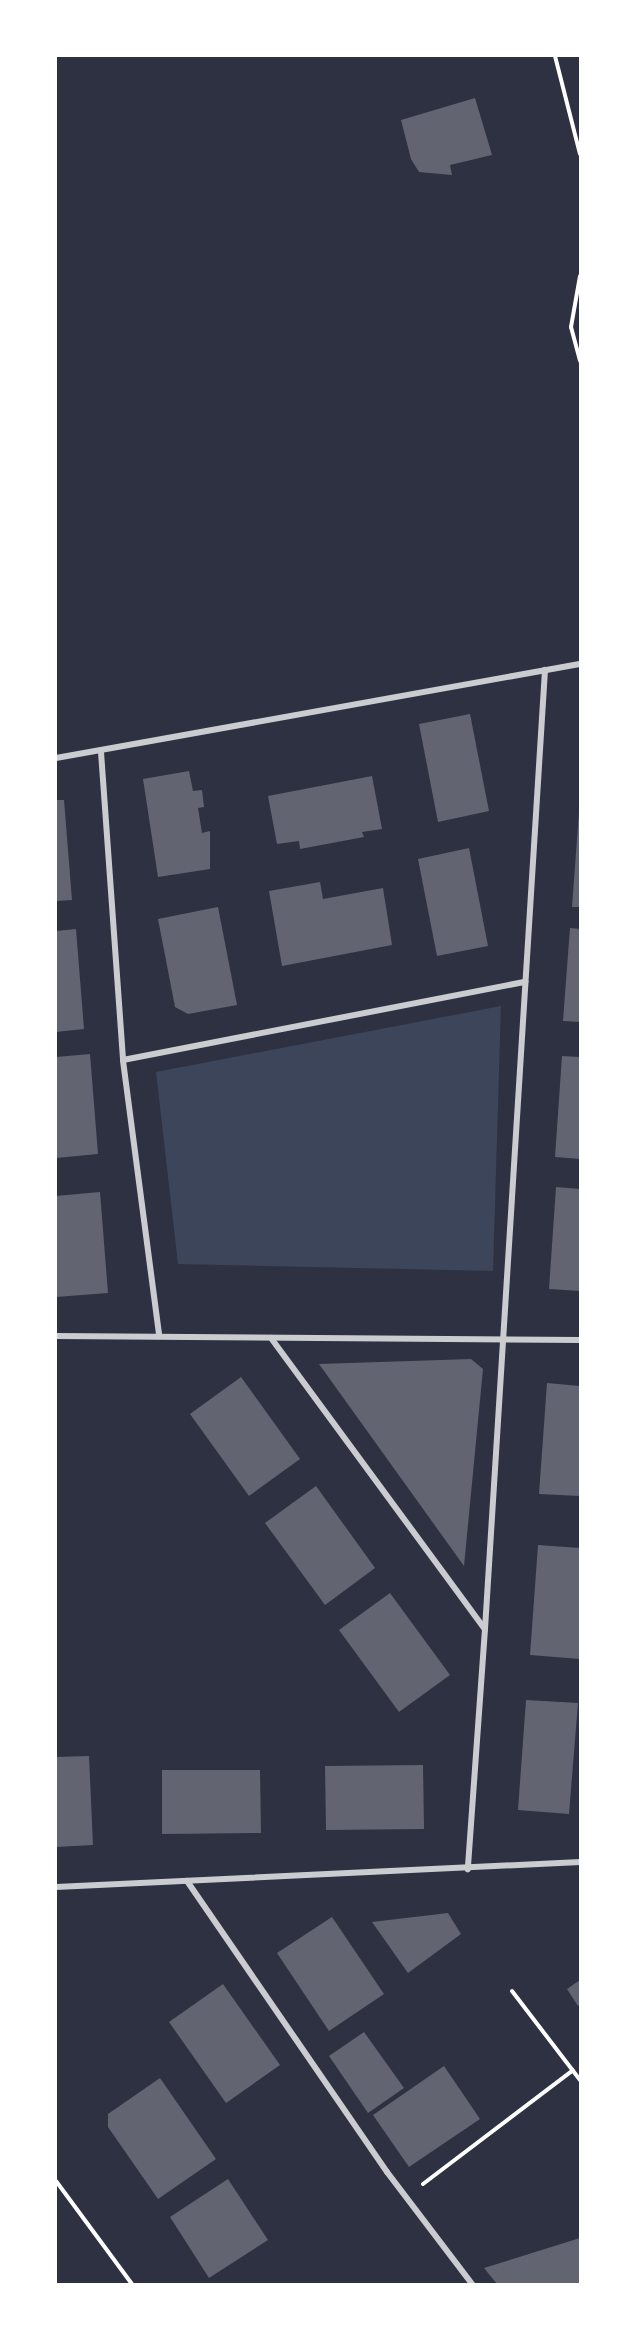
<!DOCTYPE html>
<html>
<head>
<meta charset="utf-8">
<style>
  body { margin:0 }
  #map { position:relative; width:636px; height:2340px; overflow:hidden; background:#2d3142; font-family:Quicksand,sans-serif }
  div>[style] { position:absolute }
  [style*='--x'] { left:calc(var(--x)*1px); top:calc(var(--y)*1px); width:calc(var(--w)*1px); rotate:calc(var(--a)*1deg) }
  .green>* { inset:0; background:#3c4559 }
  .building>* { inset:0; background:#626471 }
  .path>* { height:4px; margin:-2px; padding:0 2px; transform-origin:2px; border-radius:2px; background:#fff }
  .minor>* { height:6px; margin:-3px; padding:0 3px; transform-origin:3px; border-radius:3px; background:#caccd0 }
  span { translate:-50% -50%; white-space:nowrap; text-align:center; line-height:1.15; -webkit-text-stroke:4.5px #fff; paint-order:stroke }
  .frame { position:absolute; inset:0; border:57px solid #fff; pointer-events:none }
</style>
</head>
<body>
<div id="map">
  <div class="green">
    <i style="clip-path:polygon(501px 1006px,493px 1271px,178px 1264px,156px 1072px)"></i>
  </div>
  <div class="building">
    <i style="clip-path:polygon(475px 98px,492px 155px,450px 165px,452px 175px,419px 172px,411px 159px,401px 120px)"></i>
    <i style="clip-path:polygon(470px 714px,489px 811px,438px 822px,419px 724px)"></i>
    <i style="clip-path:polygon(189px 771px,193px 791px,202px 790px,204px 807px,198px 808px,202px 833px,210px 831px,210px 869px,158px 877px,143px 779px)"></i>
    <i style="clip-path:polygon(372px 776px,382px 829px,362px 832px,364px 837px,300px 849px,299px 841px,277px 844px,268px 796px)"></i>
    <i style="clip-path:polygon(56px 800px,64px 800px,72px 900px,56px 901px)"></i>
    <i style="clip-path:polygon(579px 812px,580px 812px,580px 907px,572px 907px)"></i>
    <i style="clip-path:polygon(469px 848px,488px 946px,437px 956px,418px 859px)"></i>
    <i style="clip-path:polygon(320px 882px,323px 899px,383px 888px,392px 945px,282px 966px,269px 891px)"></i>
    <i style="clip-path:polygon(218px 907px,237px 1005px,188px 1014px,175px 1007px,158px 919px)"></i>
    <i style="clip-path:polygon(570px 928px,580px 929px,580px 1022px,563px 1021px)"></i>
    <i style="clip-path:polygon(76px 929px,84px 1029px,56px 1032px,56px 931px)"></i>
    <i style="clip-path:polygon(90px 1054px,98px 1154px,56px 1158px,56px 1057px)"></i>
    <i style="clip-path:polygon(562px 1056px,580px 1057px,580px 1159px,555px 1157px)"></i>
    <i style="clip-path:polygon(556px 1187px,580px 1189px,580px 1291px,549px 1289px)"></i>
    <i style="clip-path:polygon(100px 1192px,108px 1293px,56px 1297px,56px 1196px)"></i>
    <i style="clip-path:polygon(471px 1359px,483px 1369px,464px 1566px,319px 1364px)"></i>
    <i style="clip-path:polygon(241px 1377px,300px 1459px,249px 1496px,190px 1414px)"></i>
    <i style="clip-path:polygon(547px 1383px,580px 1386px,580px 1496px,539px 1494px)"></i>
    <i style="clip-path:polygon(316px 1486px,375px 1568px,325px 1605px,265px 1523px)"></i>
    <i style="clip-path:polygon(538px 1545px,580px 1548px,580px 1659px,530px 1655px)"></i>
    <i style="clip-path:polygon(390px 1593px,450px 1675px,399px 1712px,339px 1630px)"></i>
    <i style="clip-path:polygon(526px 1700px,578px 1703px,569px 1814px,518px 1810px)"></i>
    <i style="clip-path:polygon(89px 1756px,93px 1845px,56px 1847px,56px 1757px)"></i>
    <i style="clip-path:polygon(423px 1765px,424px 1829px,326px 1830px,325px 1766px)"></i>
    <i style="clip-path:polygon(162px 1770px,260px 1770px,261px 1833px,162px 1834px)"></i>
    <i style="clip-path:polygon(448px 1913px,461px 1934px,408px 1973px,372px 1922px)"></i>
    <i style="clip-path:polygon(332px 1917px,384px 1994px,329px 2031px,277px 1953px)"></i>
    <i style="clip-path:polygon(580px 1980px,580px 2004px,578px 2006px,567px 1989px)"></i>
    <i style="clip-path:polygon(223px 1984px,280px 2065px,226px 2103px,169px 2022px)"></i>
    <i style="clip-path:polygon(364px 2032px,404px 2088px,368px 2113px,329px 2056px)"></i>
    <i style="clip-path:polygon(444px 2066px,480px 2119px,409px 2167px,373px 2115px)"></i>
    <i style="clip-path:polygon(160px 2078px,216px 2159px,158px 2199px,108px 2127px,108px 2114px)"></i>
    <i style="clip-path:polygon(228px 2179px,268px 2240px,209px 2278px,170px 2217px)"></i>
    <i style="clip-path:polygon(580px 2238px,580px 2284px,497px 2284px,484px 2268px)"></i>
  </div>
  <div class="path">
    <i style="--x:555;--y:56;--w:101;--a:75.7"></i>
    <i style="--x:580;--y:276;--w:52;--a:100"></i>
    <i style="--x:571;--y:327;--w:35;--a:75"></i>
    <i style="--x:512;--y:1991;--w:112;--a:52.6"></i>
    <i style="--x:56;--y:2181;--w:128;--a:53.6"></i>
    <i style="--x:423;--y:2184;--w:188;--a:-37.2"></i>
  </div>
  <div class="minor">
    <i style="--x:101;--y:752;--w:309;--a:85.9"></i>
    <i style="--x:56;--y:758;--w:532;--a:-10.17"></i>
    <i style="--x:159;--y:1334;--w:276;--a:-97.5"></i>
    <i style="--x:123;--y:1060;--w:410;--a:-11"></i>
    <i style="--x:56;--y:1336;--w:524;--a:0.44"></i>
    <i style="--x:271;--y:1338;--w:361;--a:53.7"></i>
    <i style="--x:485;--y:1629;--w:241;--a:94.1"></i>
    <i style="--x:485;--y:1629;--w:961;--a:-86.42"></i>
    <i style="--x:187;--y:1881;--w:353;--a:55.5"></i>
    <i style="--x:387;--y:2172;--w:141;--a:52.8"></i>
    <i style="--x:56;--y:1887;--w:525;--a:-2.73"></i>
  </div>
  <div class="frame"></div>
</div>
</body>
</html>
